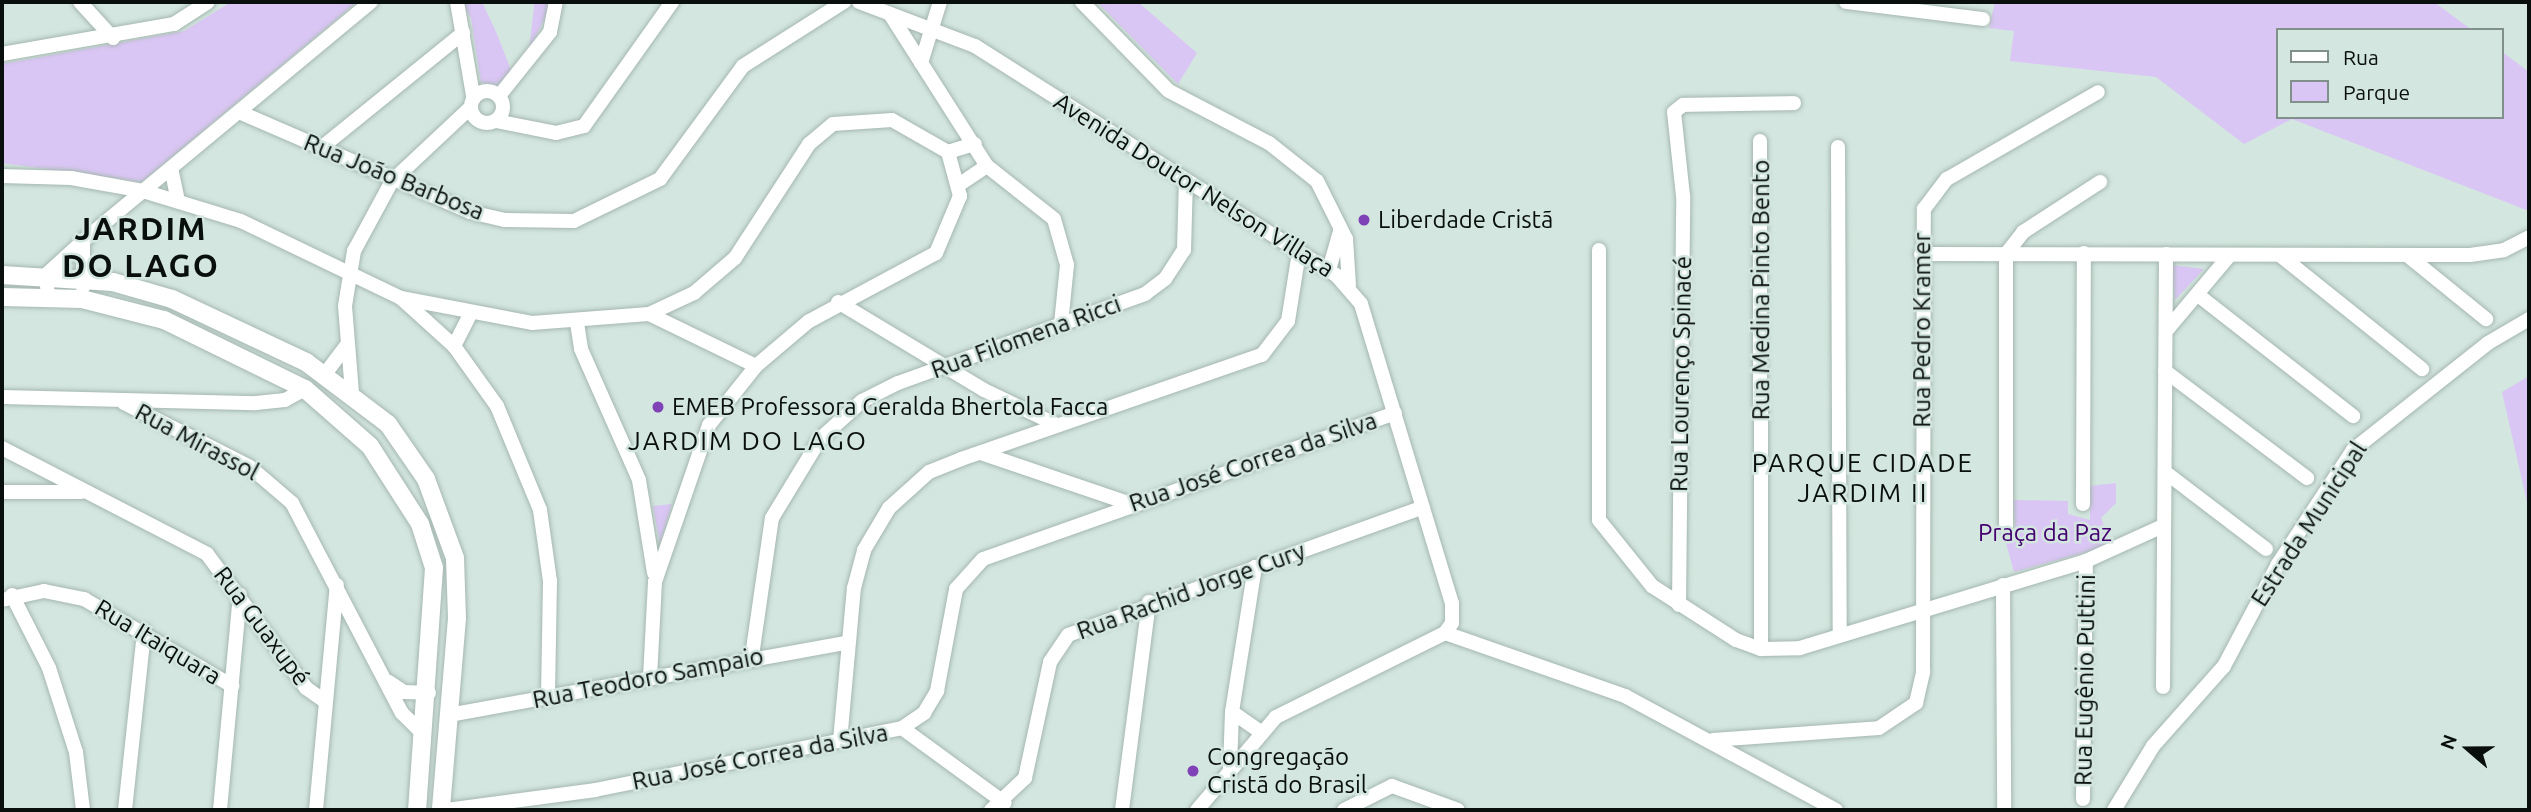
<!DOCTYPE html>
<html>
<head>
<meta charset="utf-8">
<style>
  body { margin:0 }
  #map { position:relative; width:2531px; height:812px; overflow:hidden; background:#d3e6df; font-family:Ubuntu,sans-serif }
  div>[style] { position:absolute }
  [style*='--x'] { left:calc(var(--x)*1px); top:calc(var(--y)*1px); width:calc(var(--w)*1px); rotate:calc(var(--a)*1deg) }
  .green>* { inset:0; background:#dac6f4 }
  .roads { filter:drop-shadow(0 0 2px #a5b7b0) drop-shadow(0 0 2px #a5b7b0) }
  .minor>* { height:14px; margin:-7px; padding:0 7px; transform-origin:7px; border-radius:7px; background:#fff }
  .minor>.ring { margin:-7px; padding:0; box-sizing:content-box; background:none; border:14px solid #fff; border-radius:50% }
  .major>* { height:18px; margin:-9px; padding:0 9px; transform-origin:9px; border-radius:9px; background:#fff }
  .dots>* { width:19px; height:19px; translate:-50% -50%; box-sizing:border-box; border:4px solid #d3e6df; border-radius:50% }
  span { translate:-50% -50%; white-space:nowrap; text-align:center; line-height:1.15; -webkit-text-stroke:5px #d3e6df; paint-order:stroke }
  .street-label { font-size:24px; color:#090f0d }
  .poi-label { font-size:24px; color:#090f0d }
  .left { translate:0 -50%; text-align:left }
  .park-label { font-size:24px; color:#43006e }
  .neighbourhood-label { font-size:26px; color:#090f0d; letter-spacing:2px }
  .district-label { font-size:32px; color:#090f0d; font-weight:700; letter-spacing:2px }
  .frame { position:absolute; inset:0; border:4px solid #090f0d; pointer-events:none }
  .legend { position:absolute; left:2276px; top:28px; width:228px; height:91px; box-sizing:border-box; background:#d3e6df; border:2px solid #82908b; margin:0; padding:9px 12px; list-style:none; font-size:21px; color:#090f0d }
  .legend li { display:flex; align-items:center; gap:14px; height:35px }
  .legend b { width:35px; border:2px solid #82908b }
  .north { position:absolute; left:2433px; top:714px; width:70px; height:70px; -webkit-text-stroke:5px #d3e6df; paint-order:stroke; rotate:290deg; font-size:19px; font-weight:700; line-height:28px; text-align:center; color:#090f0d }
  .north::after { content:''; display:block; margin:auto; width:24px; height:32px; background:#090f0d; clip-path:polygon(50% 0,100% 100%,50% 72%,0 100%) }
</style>
</head>
<body>
<div id="map">
  <div class="green">
    <i style="clip-path:polygon(231px 2px,357px 2px,142px 182px,2px 163px,2px 64px,184px 31px)"></i>
    <i style="clip-path:polygon(461px 2px,482px 2px,497px 34px,511px 70px,499px 85px,481px 83px,471px 18px)"></i>
    <i style="clip-path:polygon(533px 2px,552px 4px,529px 50px,534px 7px)"></i>
    <i style="clip-path:polygon(1097px 2px,1138px 2px,1197px 53px,1178px 84px)"></i>
    <i style="clip-path:polygon(1995px 2px,2434px 2px,2472px 30px,2277px 30px,2277px 117px,2501px 117px,2501px 51px,2529px 72px,2529px 211px,2292px 119px,2244px 144px,2156px 77px,2010px 61px,2014px 31px,1989px 28px)"></i>
    <i style="clip-path:polygon(2171px 265px,2204px 269px,2175px 300px)"></i>
    <i style="clip-path:polygon(2529px 376px,2529px 511px,2502px 392px)"></i>
    <i style="clip-path:polygon(2116px 483px,2116px 503px,2101px 518px,2112px 545px,2014px 572px,2006px 543px,2016px 534px,2013px 500px,2068px 501px,2068px 514px,2090px 520px,2090px 486px)"></i>
    <i style="clip-path:polygon(672px 504px,660px 544px,653px 506px)"></i>
  </div>
  <div class="roads">
    <div class="minor">
      <i style="--x:80;--y:2;--w:49;--a:47.5"></i>
      <i style="--x:457;--y:2;--w:95;--a:80.3"></i>
      <i style="--x:859;--y:2;--w:124;--a:20.8"></i>
      <i style="--x:975;--y:46;--w:428;--a:32.4"></i>
      <i style="--x:1336;--y:275;--w:38;--a:49"></i>
      <i style="--x:1361;--y:304;--w:313;--a:73.1"></i>
      <i style="--x:1452;--y:603;--w:20;--a:90"></i>
      <i style="--x:1452;--y:623;--w:12;--a:125"></i>
      <i style="--x:1445;--y:633;--w:189;--a:153.6"></i>
      <i style="--x:1276;--y:717;--w:122;--a:130.3"></i>
      <i style="--x:1082;--y:2;--w:124;--a:45.7"></i>
      <i style="--x:1169;--y:91;--w:113;--a:27.5"></i>
      <i style="--x:1269;--y:143;--w:61;--a:38.4"></i>
      <i style="--x:1317;--y:181;--w:65;--a:63.4"></i>
      <i style="--x:1346;--y:239;--w:46;--a:86.3"></i>
      <i style="--x:1846;--y:2;--w:138;--a:7.1"></i>
      <i style="--x:890;--y:14;--w:180;--a:57.5"></i>
      <i style="--x:987;--y:166;--w:85;--a:38.3"></i>
      <i style="--x:1054;--y:219;--w:48;--a:74.2"></i>
      <i style="--x:1067;--y:265;--w:59;--a:95.8"></i>
      <i style="--x:2;--y:54;--w:175;--a:-9.9"></i>
      <i style="--x:174;--y:24;--w:40;--a:-32.9"></i>
      <i style="--x:921;--y:63;--w:64;--a:-72.7"></i>
      <i class="ring" style="left:471px;top:91px;width:18px;height:18px"></i>
      <i style="--x:499;--y:96;--w:82;--a:-51.4"></i>
      <i style="--x:550;--y:32;--w:31;--a:-79"></i>
      <i style="--x:239;--y:112;--w:252;--a:23.4"></i>
      <i style="--x:470;--y:212;--w:36;--a:13"></i>
      <i style="--x:505;--y:220;--w:69;--a:0.8"></i>
      <i style="--x:574;--y:221;--w:96;--a:-26"></i>
      <i style="--x:660;--y:179;--w:140;--a:-53.7"></i>
      <i style="--x:743;--y:66;--w:120;--a:-32.4"></i>
      <i style="--x:496;--y:121;--w:61;--a:11.3"></i>
      <i style="--x:556;--y:133;--w:29;--a:-14"></i>
      <i style="--x:584;--y:126;--w:152;--a:-54.6"></i>
      <i style="--x:1760;--y:141;--w:508;--a:89.89"></i>
      <i style="--x:1838;--y:147;--w:487;--a:89.8"></i>
      <i style="--x:321;--y:148;--w:183;--a:-39"></i>
      <i style="--x:948;--y:152;--w:28;--a:-17"></i>
      <i style="--x:171;--y:168;--w:34;--a:78"></i>
      <i style="--x:2;--y:176;--w:69;--a:1.7"></i>
      <i style="--x:71;--y:178;--w:73;--a:10.2"></i>
      <i style="--x:143;--y:191;--w:102;--a:17"></i>
      <i style="--x:241;--y:221;--w:178;--a:25.7"></i>
      <i style="--x:401;--y:298;--w:72;--a:42.2"></i>
      <i style="--x:454;--y:346;--w:74;--a:54.4"></i>
      <i style="--x:497;--y:406;--w:113;--a:67.5"></i>
      <i style="--x:540;--y:510;--w:72;--a:82"></i>
      <i style="--x:550;--y:581;--w:118;--a:91"></i>
      <i style="--x:960;--y:184;--w:32;--a:-34"></i>
      <i style="--x:1599;--y:250;--w:270;--a:90"></i>
      <i style="--x:1599;--y:520;--w:85;--a:51.2"></i>
      <i style="--x:1652;--y:586;--w:100;--a:32.7"></i>
      <i style="--x:1736;--y:640;--w:27;--a:20"></i>
      <i style="--x:1761;--y:649;--w:39;--a:-1"></i>
      <i style="--x:1800;--y:648;--w:299;--a:-16.9"></i>
      <i style="--x:2086;--y:561;--w:82;--a:-24.4"></i>
      <i style="--x:1921;--y:254;--w:549;--a:0.1"></i>
      <i style="--x:2470;--y:255;--w:34;--a:-8"></i>
      <i style="--x:2504;--y:250;--w:28;--a:-27"></i>
      <i style="--x:2407;--y:255;--w:102;--a:39"></i>
      <i style="--x:2281;--y:256;--w:181;--a:38.7"></i>
      <i style="--x:1329;--y:270;--w:41;--a:-74.2"></i>
      <i style="--x:83;--y:287;--w:44;--a:-90"></i>
      <i style="--x:2198;--y:295;--w:197;--a:38"></i>
      <i style="--x:48;--y:297;--w:22;--a:-95"></i>
      <i style="--x:46;--y:275;--w:52;--a:-42.6"></i>
      <i style="--x:84;--y:240;--w:373;--a:-39.7"></i>
      <i style="--x:401;--y:298;--w:133;--a:10.8"></i>
      <i style="--x:532;--y:323;--w:117;--a:-4.4"></i>
      <i style="--x:649;--y:314;--w:50;--a:-25"></i>
      <i style="--x:694;--y:293;--w:54;--a:-40.5"></i>
      <i style="--x:735;--y:258;--w:136;--a:-57"></i>
      <i style="--x:809;--y:144;--w:31;--a:-40"></i>
      <i style="--x:833;--y:124;--w:59;--a:-3.9"></i>
      <i style="--x:892;--y:120;--w:64;--a:29.7"></i>
      <i style="--x:948;--y:152;--w:46;--a:74.7"></i>
      <i style="--x:960;--y:196;--w:62;--a:112.8"></i>
      <i style="--x:936;--y:253;--w:144;--a:151.8"></i>
      <i style="--x:809;--y:321;--w:70;--a:139.7"></i>
      <i style="--x:756;--y:366;--w:75;--a:128.5"></i>
      <i style="--x:709;--y:425;--w:166;--a:109"></i>
      <i style="--x:655;--y:582;--w:97;--a:93"></i>
      <i style="--x:838;--y:302;--w:170;--a:31.1"></i>
      <i style="--x:984;--y:390;--w:81;--a:25.6"></i>
      <i style="--x:649;--y:314;--w:119;--a:25.9"></i>
      <i style="--x:577;--y:323;--w:26;--a:81"></i>
      <i style="--x:581;--y:349;--w:143;--a:66.1"></i>
      <i style="--x:639;--y:480;--w:94;--a:80.8"></i>
      <i style="--x:2166;--y:331;--w:98;--a:-50"></i>
      <i style="--x:454;--y:346;--w:35;--a:-63"></i>
      <i style="--x:2165;--y:371;--w:178;--a:37"></i>
      <i style="--x:325;--y:374;--w:35;--a:-53"></i>
      <i style="--x:352;--y:393;--w:87;--a:-94.6"></i>
      <i style="--x:345;--y:306;--w:56;--a:-80.7"></i>
      <i style="--x:354;--y:251;--w:80;--a:-61.5"></i>
      <i style="--x:392;--y:181;--w:105;--a:-43.1"></i>
      <i style="--x:2;--y:397;--w:254;--a:1.4"></i>
      <i style="--x:256;--y:403;--w:29;--a:-6"></i>
      <i style="--x:285;--y:400;--w:23;--a:-29"></i>
      <i style="--x:124;--y:403;--w:141;--a:26.9"></i>
      <i style="--x:250;--y:467;--w:55;--a:40.6"></i>
      <i style="--x:292;--y:503;--w:237;--a:62.4"></i>
      <i style="--x:402;--y:713;--w:31;--a:45"></i>
      <i style="--x:2;--y:448;--w:231;--a:27.3"></i>
      <i style="--x:207;--y:554;--w:167;--a:53.5"></i>
      <i style="--x:306;--y:688;--w:24;--a:35"></i>
      <i style="--x:981;--y:453;--w:158;--a:18.8"></i>
      <i style="--x:2165;--y:472;--w:127;--a:37.3"></i>
      <i style="--x:2;--y:492;--w:79;--a:0"></i>
      <i style="--x:2083;--y:504;--w:251;--a:-89.8"></i>
      <i style="--x:2006;--y:526;--w:272;--a:-90"></i>
      <i style="--x:2006;--y:254;--w:28;--a:-52"></i>
      <i style="--x:2023;--y:232;--w:92;--a:-33"></i>
      <i style="--x:2003;--y:585;--w:225;--a:89.7"></i>
      <i style="--x:12;--y:595;--w:82;--a:63.1"></i>
      <i style="--x:49;--y:668;--w:88;--a:72.2"></i>
      <i style="--x:76;--y:752;--w:58;--a:83.1"></i>
      <i style="--x:2;--y:600;--w:43;--a:-12.1"></i>
      <i style="--x:44;--y:591;--w:41;--a:11.3"></i>
      <i style="--x:84;--y:599;--w:172;--a:30.4"></i>
      <i style="--x:1679;--y:605;--w:409;--a:-89.4"></i>
      <i style="--x:1683;--y:196;--w:84;--a:-96.1"></i>
      <i style="--x:1674;--y:112;--w:11;--a:-38"></i>
      <i style="--x:1683;--y:105;--w:111;--a:-1"></i>
      <i style="--x:1445;--y:633;--w:191;--a:19.3"></i>
      <i style="--x:1625;--y:696;--w:240;--a:28.4"></i>
      <i style="--x:752;--y:656;--w:139;--a:-81.8"></i>
      <i style="--x:772;--y:518;--w:92;--a:-58.7"></i>
      <i style="--x:820;--y:439;--w:57;--a:-42.1"></i>
      <i style="--x:862;--y:401;--w:40;--a:-26.6"></i>
      <i style="--x:898;--y:383;--w:263;--a:-19.8"></i>
      <i style="--x:1145;--y:294;--w:25;--a:-37"></i>
      <i style="--x:1165;--y:279;--w:35;--a:-57"></i>
      <i style="--x:1184;--y:250;--w:70;--a:-88.4"></i>
      <i style="--x:389;--y:682;--w:18;--a:34"></i>
      <i style="--x:404;--y:692;--w:25;--a:2"></i>
      <i style="--x:2163;--y:687;--w:433;--a:-89.6"></i>
      <i style="--x:1232;--y:712;--w:35;--a:35"></i>
      <i style="--x:449;--y:715;--w:403;--a:-10.3"></i>
      <i style="--x:902;--y:728;--w:127;--a:36.1"></i>
      <i style="--x:1713;--y:740;--w:166;--a:-4.1"></i>
      <i style="--x:1879;--y:728;--w:45;--a:-34"></i>
      <i style="--x:1916;--y:703;--w:32;--a:-77"></i>
      <i style="--x:1923;--y:672;--w:463;--a:-89.9"></i>
      <i style="--x:1924;--y:209;--w:38;--a:-53"></i>
      <i style="--x:1947;--y:179;--w:174;--a:-29.9"></i>
      <i style="--x:840;--y:741;--w:154;--a:-84.8"></i>
      <i style="--x:854;--y:588;--w:39;--a:-75"></i>
      <i style="--x:864;--y:550;--w:49;--a:-59.2"></i>
      <i style="--x:889;--y:508;--w:54;--a:-42"></i>
      <i style="--x:929;--y:472;--w:35;--a:-22"></i>
      <i style="--x:961;--y:459;--w:318;--a:-19.1"></i>
      <i style="--x:1262;--y:355;--w:43;--a:-52.6"></i>
      <i style="--x:1288;--y:321;--w:70;--a:-80.9"></i>
      <i style="--x:1230;--y:769;--w:57;--a:-88"></i>
      <i style="--x:1232;--y:712;--w:147;--a:-81"></i>
      <i style="--x:2083;--y:799;--w:238;--a:-89.3"></i>
      <i style="--x:125;--y:810;--w:180;--a:-83.9"></i>
      <i style="--x:220;--y:810;--w:216;--a:-84.7"></i>
      <i style="--x:316;--y:810;--w:226;--a:-84.7"></i>
      <i style="--x:446;--y:810;--w:150;--a:-7.6"></i>
      <i style="--x:595;--y:790;--w:313;--a:-11.4"></i>
      <i style="--x:902;--y:728;--w:27;--a:-34"></i>
      <i style="--x:924;--y:713;--w:26;--a:-59"></i>
      <i style="--x:937;--y:691;--w:104;--a:-79.4"></i>
      <i style="--x:956;--y:589;--w:40;--a:-48"></i>
      <i style="--x:983;--y:559;--w:437;--a:-19.5"></i>
      <i style="--x:991;--y:810;--w:47;--a:-43.3"></i>
      <i style="--x:1025;--y:778;--w:119;--a:-77.8"></i>
      <i style="--x:1050;--y:662;--w:32;--a:-56"></i>
      <i style="--x:1068;--y:635;--w:377;--a:-19.8"></i>
      <i style="--x:1122;--y:810;--w:210;--a:-82.6"></i>
      <i style="--x:1344;--y:810;--w:54;--a:-26.6"></i>
      <i style="--x:1392;--y:786;--w:70;--a:20"></i>
      <i style="--x:2114;--y:810;--w:75;--a:-58.6"></i>
      <i style="--x:2153;--y:746;--w:107;--a:-48.4"></i>
      <i style="--x:2224;--y:666;--w:115;--a:-62.1"></i>
      <i style="--x:2278;--y:564;--w:136;--a:-56.7"></i>
      <i style="--x:2353;--y:450;--w:172;--a:-38.4"></i>
      <i style="--x:2488;--y:343;--w:48;--a:-30.3"></i>
    </div>
    <div class="major">
      <i style="--x:2;--y:275;--w:111;--a:3.6"></i>
      <i style="--x:113;--y:282;--w:61;--a:16.1"></i>
      <i style="--x:172;--y:299;--w:148;--a:25.2"></i>
      <i style="--x:306;--y:362;--w:103;--a:37.1"></i>
      <i style="--x:388;--y:424;--w:67;--a:55.4"></i>
      <i style="--x:426;--y:479;--w:84;--a:69.8"></i>
      <i style="--x:455;--y:558;--w:60;--a:88.1"></i>
      <i style="--x:457;--y:618;--w:193;--a:94.8"></i>
      <i style="--x:2;--y:297;--w:80;--a:1.4"></i>
      <i style="--x:82;--y:299;--w:85;--a:14.4"></i>
      <i style="--x:164;--y:320;--w:157;--a:26.1"></i>
      <i style="--x:305;--y:389;--w:86;--a:41.2"></i>
      <i style="--x:370;--y:446;--w:93;--a:57.3"></i>
      <i style="--x:420;--y:524;--w:46;--a:72.3"></i>
      <i style="--x:434;--y:568;--w:243;--a:94"></i>
    </div>
  </div>
  <div class="dots">
    <i style="left:1364px;top:220px;background:#7f42b7"></i>
    <i style="left:658px;top:407px;background:#7f42b7"></i>
    <i style="left:1193px;top:771px;background:#7f42b7"></i>
  </div>
  <div class="street-label">
    <span style="left:394px;top:177px;rotate:22deg">Rua João Barbosa</span>
    <span style="left:1194px;top:185px;rotate:32deg">Avenida Doutor Nelson Villaça</span>
    <span style="left:1761px;top:290px;rotate:-90deg">Rua Medina Pinto Bento</span>
    <span style="left:1922px;top:330px;rotate:-90deg">Rua Pedro Kramer</span>
    <span style="left:1026px;top:337px;rotate:-20deg">Rua Filomena Ricci</span>
    <span style="left:1681px;top:374px;rotate:-89deg">Rua Lourenço Spinacé</span>
    <span style="left:197px;top:442px;rotate:28deg">Rua Mirassol</span>
    <span style="left:1253px;top:462px;rotate:-19deg">Rua José Correa da Silva</span>
    <span style="left:2309px;top:524px;rotate:-57deg">Estrada Municipal</span>
    <span style="left:1191px;top:591px;rotate:-20deg">Rua Rachid Jorge Cury</span>
    <span style="left:262px;top:626px;rotate:53deg">Rua Guaxupé</span>
    <span style="left:158px;top:642px;rotate:31deg">Rua Itaiquara</span>
    <span style="left:648px;top:678px;rotate:-11deg">Rua Teodoro Sampaio</span>
    <span style="left:2085px;top:680px;rotate:-89deg">Rua Eugênio Puttini</span>
    <span style="left:760px;top:757px;rotate:-11deg">Rua José Correa da Silva</span>
  </div>
  <div class="poi-label">
    <span class="left" style="left:1378px;top:220px">Liberdade Cristã</span>
    <span class="left" style="left:672px;top:407px">EMEB Professora Geralda Bhertola Facca</span>
    <span class="left" style="left:1207px;top:771px">Congregação<br>Cristã do Brasil</span>
  </div>
  <div class="park-label">
    <span style="left:2045px;top:533px">Praça da Paz</span>
  </div>
  <div class="neighbourhood-label">
    <span style="left:748px;top:441px">JARDIM DO LAGO</span>
    <span style="left:1863px;top:478px">PARQUE CIDADE<br>JARDIM II</span>
  </div>
  <div class="district-label">
    <span style="left:141px;top:247px">JARDIM<br>DO LAGO</span>
  </div>
  <div class="frame"></div>
  <ul class="legend">
  <li><b style="height:9px;background:#fff"></b>Rua</li>
  <li><b style="height:19px;background:#dac6f4"></b>Parque</li>
  </ul>
  <div class="north">N</div>
</div>
</body>
</html>
